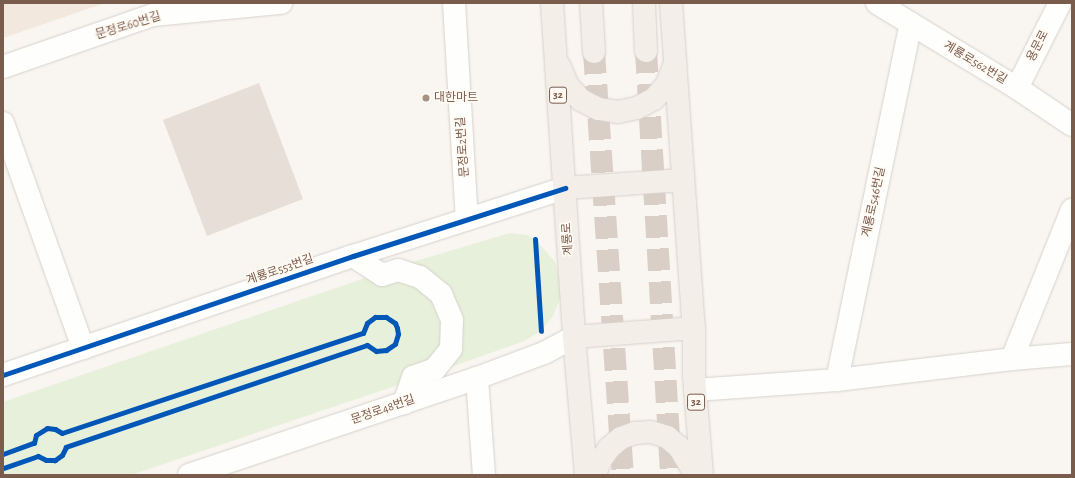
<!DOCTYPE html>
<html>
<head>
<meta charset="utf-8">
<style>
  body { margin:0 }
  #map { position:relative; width:1075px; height:478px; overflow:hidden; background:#f9f5f0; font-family:"Alegreya Sans","Noto Sans KR",sans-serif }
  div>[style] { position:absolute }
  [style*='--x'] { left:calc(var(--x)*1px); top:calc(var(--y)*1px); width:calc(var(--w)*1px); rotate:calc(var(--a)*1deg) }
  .residential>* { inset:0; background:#f2e8de }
  .green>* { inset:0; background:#e7f0db }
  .building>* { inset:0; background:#e6ded7 }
  .major-tunnel>* { height:22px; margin-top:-11px; transform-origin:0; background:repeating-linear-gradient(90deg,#d9cfc7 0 22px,transparent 0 33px) }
  .roads { filter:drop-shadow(0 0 1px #d7d1cb) drop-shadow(0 0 1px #d7d1cb) }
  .minor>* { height:22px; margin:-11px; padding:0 11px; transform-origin:11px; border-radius:11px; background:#fefefd }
  .major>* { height:22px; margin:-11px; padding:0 11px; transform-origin:11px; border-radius:11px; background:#f3eee8 }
  .cycleway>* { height:5px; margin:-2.5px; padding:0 2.5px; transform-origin:2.5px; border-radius:2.5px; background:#0057b8 }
  .dots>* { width:11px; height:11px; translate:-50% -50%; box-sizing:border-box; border:2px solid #fffaf3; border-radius:50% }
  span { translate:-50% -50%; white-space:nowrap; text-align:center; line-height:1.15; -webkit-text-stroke:3.5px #fffaf3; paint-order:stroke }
  .shield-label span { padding:1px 3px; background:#fffaf3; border:1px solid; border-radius:3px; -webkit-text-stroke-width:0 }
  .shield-label { font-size:11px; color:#7a5c4d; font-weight:700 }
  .street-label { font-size:12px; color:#7a5c4d }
  .poi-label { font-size:12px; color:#7a5c4d }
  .left { translate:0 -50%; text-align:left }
  .frame { position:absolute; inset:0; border:4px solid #7a5c4d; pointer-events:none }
</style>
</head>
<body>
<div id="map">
  <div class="residential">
    <i style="clip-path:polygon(3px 3px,105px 3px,3px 38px)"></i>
  </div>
  <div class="green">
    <i style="clip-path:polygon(510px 233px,527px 235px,535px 239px,555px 262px,560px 280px,560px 299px,553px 316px,541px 331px,524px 341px,443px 370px,131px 475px,3px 475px,3px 402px,406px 264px)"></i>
  </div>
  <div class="building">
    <i style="clip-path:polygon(259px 83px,303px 199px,207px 236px,163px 120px)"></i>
  </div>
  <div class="major-tunnel">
    <i style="--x:646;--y:51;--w:425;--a:86.6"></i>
    <i style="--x:594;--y:52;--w:424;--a:86.1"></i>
  </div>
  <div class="roads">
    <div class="minor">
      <i style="--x:454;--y:3;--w:216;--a:86.6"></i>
      <i style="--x:877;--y:3;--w:164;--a:31.3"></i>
      <i style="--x:1017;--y:88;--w:66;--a:33.9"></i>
      <i style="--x:3;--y:67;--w:159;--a:-19.1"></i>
      <i style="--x:153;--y:15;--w:129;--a:-5.4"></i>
      <i style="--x:1017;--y:88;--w:95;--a:-63.2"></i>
      <i style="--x:3;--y:123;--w:239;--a:70.4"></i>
      <i style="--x:353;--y:256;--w:35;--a:33"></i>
      <i style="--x:382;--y:275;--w:17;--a:-17"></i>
      <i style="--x:398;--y:270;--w:23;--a:18"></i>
      <i style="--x:420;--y:277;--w:27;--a:39"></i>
      <i style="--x:441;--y:294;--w:28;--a:67"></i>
      <i style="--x:452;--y:320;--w:29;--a:92"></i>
      <i style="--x:451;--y:349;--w:26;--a:129"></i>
      <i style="--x:435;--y:369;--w:23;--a:160"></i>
      <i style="--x:413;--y:377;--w:28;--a:109"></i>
      <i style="--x:1012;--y:359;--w:161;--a:-68.1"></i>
      <i style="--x:3;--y:375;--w:370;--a:-18.8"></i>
      <i style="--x:353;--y:256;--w:223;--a:-17.8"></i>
      <i style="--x:477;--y:378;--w:97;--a:85.9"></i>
      <i style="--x:837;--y:380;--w:364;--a:-78.3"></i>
      <i style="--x:695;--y:390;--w:142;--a:-4"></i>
      <i style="--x:837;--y:380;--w:176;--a:-6.8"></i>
      <i style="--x:1012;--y:359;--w:60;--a:-4.8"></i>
      <i style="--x:189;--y:475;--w:304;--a:-18.6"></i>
      <i style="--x:477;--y:378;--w:72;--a:-20.5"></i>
      <i style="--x:544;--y:353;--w:34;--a:-28"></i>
    </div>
    <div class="major">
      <i style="--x:552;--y:3;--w:335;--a:86.2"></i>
      <i style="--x:574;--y:337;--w:139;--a:85"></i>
      <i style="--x:591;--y:3;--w:49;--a:86.5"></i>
      <i style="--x:644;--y:3;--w:48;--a:87.6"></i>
      <i style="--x:671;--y:3;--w:326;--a:86"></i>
      <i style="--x:694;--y:328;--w:48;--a:90"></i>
      <i style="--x:694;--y:376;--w:99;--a:85.4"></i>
      <i style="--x:559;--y:65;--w:23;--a:67"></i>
      <i style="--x:568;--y:86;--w:19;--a:47"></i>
      <i style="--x:581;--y:100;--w:20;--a:27"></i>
      <i style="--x:599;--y:109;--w:19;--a:9"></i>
      <i style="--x:618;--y:112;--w:19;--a:-12"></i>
      <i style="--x:637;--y:108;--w:19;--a:-28"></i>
      <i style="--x:654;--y:99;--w:20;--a:-49"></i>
      <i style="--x:667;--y:84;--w:19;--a:-69"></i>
      <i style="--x:565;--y:188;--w:118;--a:-3.9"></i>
      <i style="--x:574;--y:337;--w:120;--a:-4.3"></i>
      <i style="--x:595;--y:475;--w:15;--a:-70"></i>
      <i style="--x:600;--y:461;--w:16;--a:-55"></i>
      <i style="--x:609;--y:448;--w:16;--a:-40"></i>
      <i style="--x:621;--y:438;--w:15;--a:-20"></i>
      <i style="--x:635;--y:433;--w:16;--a:-4"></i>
      <i style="--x:651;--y:432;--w:17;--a:17"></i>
      <i style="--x:667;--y:437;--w:16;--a:40"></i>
      <i style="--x:679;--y:447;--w:33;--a:59"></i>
    </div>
  </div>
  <div class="cycleway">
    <i style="--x:535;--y:239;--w:92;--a:86.3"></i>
    <i style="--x:3;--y:375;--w:370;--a:-18.8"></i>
    <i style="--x:353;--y:256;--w:223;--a:-17.8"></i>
    <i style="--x:3;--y:454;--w:33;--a:-20"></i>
    <i style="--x:34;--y:443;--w:8;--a:-76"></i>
    <i style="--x:36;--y:435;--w:13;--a:-32"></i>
    <i style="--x:47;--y:428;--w:8;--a:7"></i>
    <i style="--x:55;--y:429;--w:8;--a:30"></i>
    <i style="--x:62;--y:433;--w:317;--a:-18.4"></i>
    <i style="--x:363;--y:333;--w:11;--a:-68"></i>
    <i style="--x:367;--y:323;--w:10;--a:-37"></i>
    <i style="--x:375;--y:317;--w:11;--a:0"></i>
    <i style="--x:386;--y:317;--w:11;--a:34"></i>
    <i style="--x:395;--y:323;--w:5;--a:68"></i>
    <i style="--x:397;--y:328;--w:6;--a:81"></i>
    <i style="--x:398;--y:334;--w:10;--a:107"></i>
    <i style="--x:395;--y:344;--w:11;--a:146"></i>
    <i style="--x:386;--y:350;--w:10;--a:174"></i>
    <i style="--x:376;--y:351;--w:11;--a:-146"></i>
    <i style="--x:367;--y:345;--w:318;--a:161.3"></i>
    <i style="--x:66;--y:447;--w:9;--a:117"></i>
    <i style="--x:62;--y:455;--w:9;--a:144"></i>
    <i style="--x:55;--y:460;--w:9;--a:180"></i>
    <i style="--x:46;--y:460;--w:9;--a:-153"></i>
    <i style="--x:38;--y:456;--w:37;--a:161"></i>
  </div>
  <div class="dots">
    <i style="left:426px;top:98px;background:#a69286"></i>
  </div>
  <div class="shield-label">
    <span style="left:558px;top:95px">32</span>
    <span style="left:696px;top:402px">32</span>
  </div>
  <div class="street-label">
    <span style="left:128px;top:26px;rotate:-17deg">문정로60번길</span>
    <span style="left:1038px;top:46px;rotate:-63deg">용문로</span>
    <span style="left:975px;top:63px;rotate:31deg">계룡로562번길</span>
    <span style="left:463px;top:147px;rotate:-94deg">문정로2번길</span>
    <span style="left:874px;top:202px;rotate:-78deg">계룡로546번길</span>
    <span style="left:568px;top:239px;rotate:-94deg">계룡로</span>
    <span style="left:280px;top:270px;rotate:-19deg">계룡로553번길</span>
    <span style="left:383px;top:410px;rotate:-19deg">문정로48번길</span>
  </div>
  <div class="poi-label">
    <span class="left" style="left:434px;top:98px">대한마트</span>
  </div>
  <div class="frame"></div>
</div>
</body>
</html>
